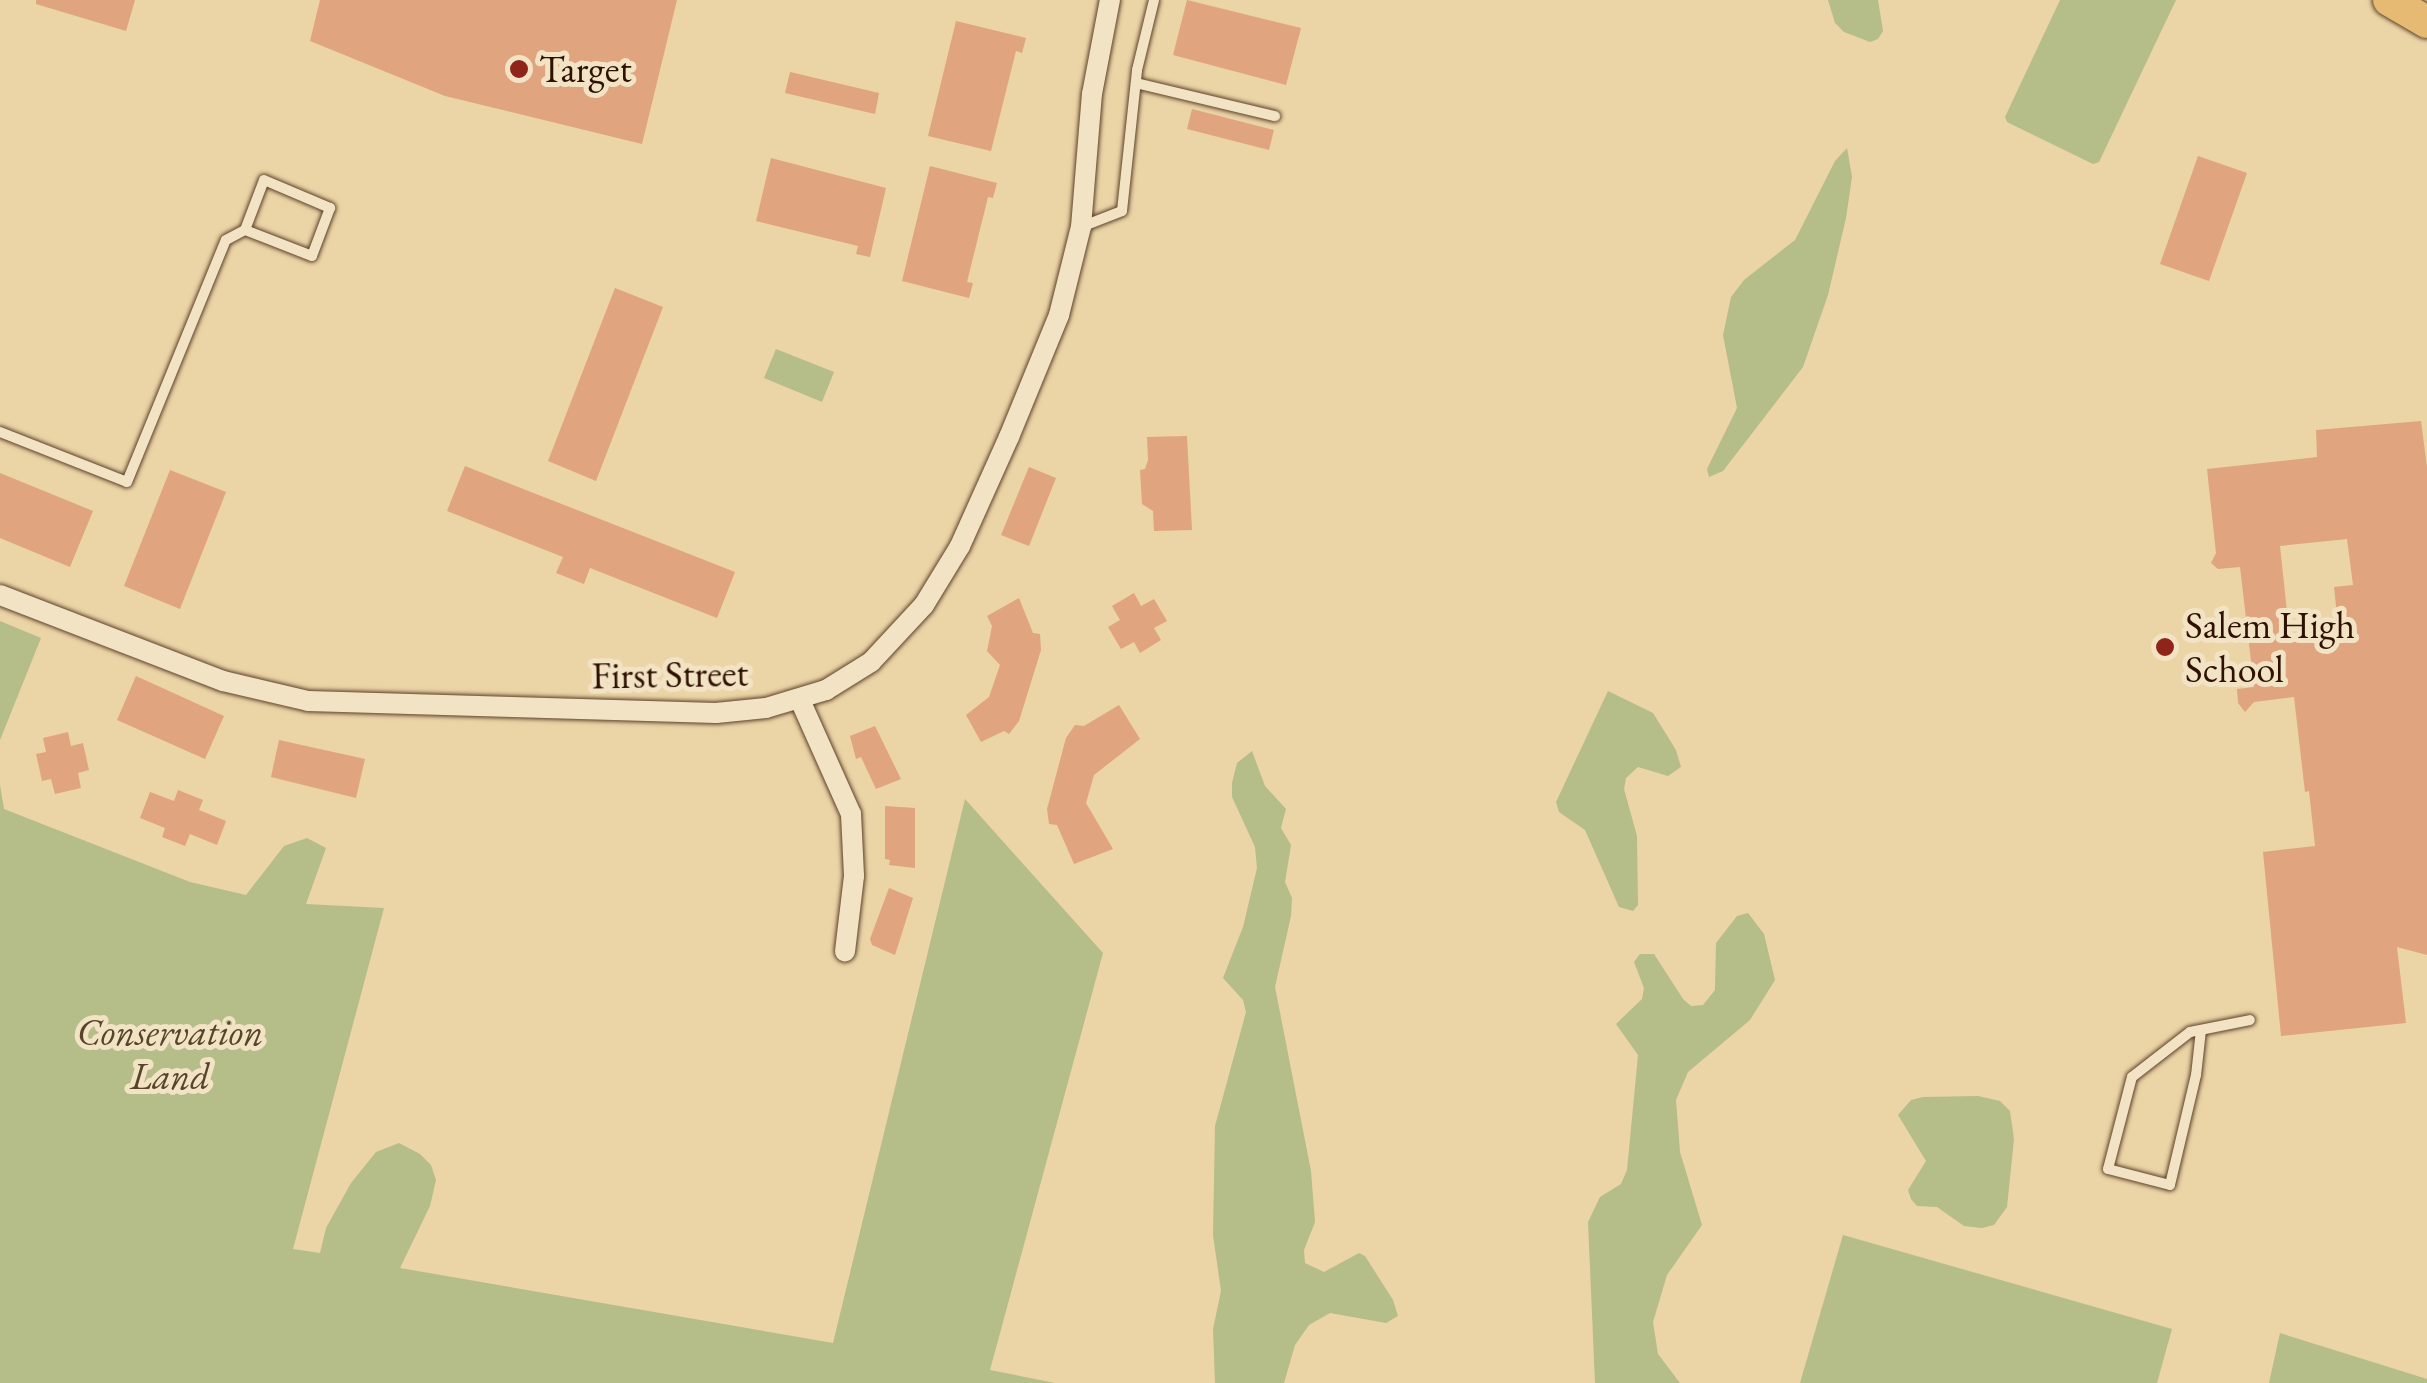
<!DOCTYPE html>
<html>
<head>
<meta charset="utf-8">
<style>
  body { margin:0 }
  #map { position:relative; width:2427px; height:1383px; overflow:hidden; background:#ebd4a6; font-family:"EB Garamond",serif }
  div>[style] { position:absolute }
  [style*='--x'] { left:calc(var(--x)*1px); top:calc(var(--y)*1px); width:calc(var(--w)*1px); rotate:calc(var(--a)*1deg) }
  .green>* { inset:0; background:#b5bd88 }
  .building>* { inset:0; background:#e0a47f }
  .roads { filter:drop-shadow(0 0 2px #5d422a) drop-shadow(0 0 2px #5d422a) }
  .lane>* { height:10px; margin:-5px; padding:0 5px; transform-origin:5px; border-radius:5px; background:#f2e3c5 }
  .street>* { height:20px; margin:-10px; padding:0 10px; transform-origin:10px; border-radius:10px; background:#f2e3c5 }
  .primary>* { height:32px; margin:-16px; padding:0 16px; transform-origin:16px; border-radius:16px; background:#e6ba73 }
  .dots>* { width:28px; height:28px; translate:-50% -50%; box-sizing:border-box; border:5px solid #f2e3c5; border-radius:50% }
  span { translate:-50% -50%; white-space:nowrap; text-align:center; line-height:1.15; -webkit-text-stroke:10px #f2e3c5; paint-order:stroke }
  .poi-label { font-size:38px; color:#2e1101 }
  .left { translate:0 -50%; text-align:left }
  .street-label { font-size:38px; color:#2e1101 }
  .park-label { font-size:38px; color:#56452a; font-style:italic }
</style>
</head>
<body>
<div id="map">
  <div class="green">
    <i style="clip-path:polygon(1828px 0,1878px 0,1883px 31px,1878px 39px,1870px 42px,1844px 32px,1835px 23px)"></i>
    <i style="clip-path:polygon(2060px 0,2176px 0,2099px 162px,2093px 164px,2007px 122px,2005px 117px)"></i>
    <i style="clip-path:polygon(1847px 148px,1852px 177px,1846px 218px,1828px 295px,1803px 367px,1723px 471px,1709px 477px,1707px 469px,1737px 408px,1723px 335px,1731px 297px,1744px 280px,1795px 240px,1835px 161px)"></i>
    <i style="clip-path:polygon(776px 349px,834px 372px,822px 402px,764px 378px)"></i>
    <i style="clip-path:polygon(0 621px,41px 638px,0 740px)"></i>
    <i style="clip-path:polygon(1608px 691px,1653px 713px,1676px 750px,1681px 767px,1668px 776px,1638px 767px,1626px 778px,1624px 789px,1637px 836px,1638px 905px,1633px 911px,1619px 907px,1585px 830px,1559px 812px,1556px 802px)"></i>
    <i style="clip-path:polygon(1252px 751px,1265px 786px,1286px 809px,1281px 828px,1291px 845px,1285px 882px,1292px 898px,1291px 916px,1275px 987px,1311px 1171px,1315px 1222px,1304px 1250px,1305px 1263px,1324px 1272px,1359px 1253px,1365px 1256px,1393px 1300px,1398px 1316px,1386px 1323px,1330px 1313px,1309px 1325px,1295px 1345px,1284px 1383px,1215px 1383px,1213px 1329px,1221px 1291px,1213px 1235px,1215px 1126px,1246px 1012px,1243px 1000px,1223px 978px,1243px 927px,1257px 868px,1255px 847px,1232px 797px,1232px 783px,1237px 763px)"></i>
    <i style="clip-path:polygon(0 785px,4px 809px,190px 882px,246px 895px,284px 846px,307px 838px,326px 848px,306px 904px,384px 908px,293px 1249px,320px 1253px,326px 1228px,351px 1183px,376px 1152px,399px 1143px,420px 1154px,431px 1165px,436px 1180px,430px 1206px,400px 1268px,833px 1343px,965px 799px,1103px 953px,990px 1370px,1055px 1383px,0 1383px)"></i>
    <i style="clip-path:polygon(1748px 913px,1764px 934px,1775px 980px,1750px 1020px,1688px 1072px,1676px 1100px,1680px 1152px,1702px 1225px,1667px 1275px,1653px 1322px,1658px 1354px,1680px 1383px,1595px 1383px,1588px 1222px,1600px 1197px,1621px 1184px,1627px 1170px,1638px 1055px,1616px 1024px,1642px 999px,1644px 988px,1634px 962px,1640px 954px,1654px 954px,1683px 999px,1691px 1006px,1703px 1005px,1715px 990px,1716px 943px,1737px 916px)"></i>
    <i style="clip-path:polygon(1978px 1096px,2000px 1101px,2010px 1111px,2014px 1139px,2007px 1207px,1994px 1225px,1982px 1228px,1964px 1226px,1937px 1207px,1917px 1206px,1911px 1199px,1908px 1190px,1926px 1161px,1898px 1115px,1911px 1100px,1923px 1097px)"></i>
    <i style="clip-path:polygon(1843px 1235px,2172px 1329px,2157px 1383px,1800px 1383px)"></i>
    <i style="clip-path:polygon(2280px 1333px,2427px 1379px,2427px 1383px,2269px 1383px)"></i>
  </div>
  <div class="building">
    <i style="clip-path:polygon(36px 0,135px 0,126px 31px,36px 4px)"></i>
    <i style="clip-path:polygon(320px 0,677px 0,642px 144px,445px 96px,310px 41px)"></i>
    <i style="clip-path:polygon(1187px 0,1301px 28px,1286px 85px,1173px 55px)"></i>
    <i style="clip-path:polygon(956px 21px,1026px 38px,1022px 53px,1016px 51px,991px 151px,928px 136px)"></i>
    <i style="clip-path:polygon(790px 72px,879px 93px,875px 114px,785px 93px)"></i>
    <i style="clip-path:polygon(1192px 109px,1274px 130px,1269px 150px,1187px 129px)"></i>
    <i style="clip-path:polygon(2198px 156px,2247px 173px,2209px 281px,2160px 264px)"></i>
    <i style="clip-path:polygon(771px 158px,886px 188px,870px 257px,856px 254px,858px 246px,756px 221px)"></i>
    <i style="clip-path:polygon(930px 166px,997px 183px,993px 198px,988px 197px,967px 282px,973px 283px,969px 298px,902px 281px)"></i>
    <i style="clip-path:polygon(615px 288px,663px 307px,596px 481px,548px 461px)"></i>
    <i style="clip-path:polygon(evenodd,2421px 421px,2427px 467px,2427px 955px,2397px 947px,2406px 1023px,2281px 1036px,2263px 852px,2315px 846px,2309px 791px,2305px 792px,2294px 697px,2254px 702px,2245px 712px,2238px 703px,2237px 689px,2254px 687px,2240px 567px,2218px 569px,2211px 563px,2216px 553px,2207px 469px,2317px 457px,2316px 430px,2421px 421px,2347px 539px,2353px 585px,2334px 587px,2339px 635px,2290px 640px,2280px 546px,2347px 539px)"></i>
    <i style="clip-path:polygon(1187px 436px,1192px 530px,1154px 531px,1153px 511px,1142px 504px,1140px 470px,1145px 469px,1148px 460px,1147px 437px)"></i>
    <i style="clip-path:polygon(465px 466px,735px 572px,717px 618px,590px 568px,584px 584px,556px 573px,563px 557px,447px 511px)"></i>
    <i style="clip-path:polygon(1029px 467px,1056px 478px,1029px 546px,1001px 535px)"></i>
    <i style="clip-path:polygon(170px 470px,226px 492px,180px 609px,124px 586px)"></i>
    <i style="clip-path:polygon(0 473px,93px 511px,70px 567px,0 538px)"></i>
    <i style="clip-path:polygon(1134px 593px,1141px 606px,1154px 599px,1167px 621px,1154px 628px,1161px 640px,1140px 653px,1134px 642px,1121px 649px,1108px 627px,1120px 620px,1112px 606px)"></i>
    <i style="clip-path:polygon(1019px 598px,1033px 633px,1040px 634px,1041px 650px,1019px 721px,1009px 734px,1004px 731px,981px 742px,966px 715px,989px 697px,1000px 665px,987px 651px,992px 626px,987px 616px)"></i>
    <i style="clip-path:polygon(136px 676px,224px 716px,205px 759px,117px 720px)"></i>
    <i style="clip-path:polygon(1119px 705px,1140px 739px,1094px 775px,1086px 803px,1113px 849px,1074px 864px,1057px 825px,1049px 824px,1047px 809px,1066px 738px,1075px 725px,1084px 726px)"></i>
    <i style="clip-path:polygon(875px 726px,901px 779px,876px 789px,861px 757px,856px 759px,850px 736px)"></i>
    <i style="clip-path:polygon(68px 732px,71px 746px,83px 743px,89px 770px,78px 773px,81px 788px,55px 794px,51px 779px,42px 781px,36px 754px,46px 752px,43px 738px)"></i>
    <i style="clip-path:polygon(279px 740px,365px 759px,356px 798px,271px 777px)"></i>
    <i style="clip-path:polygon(178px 790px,203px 800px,199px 810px,226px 821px,217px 845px,190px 834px,185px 846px,162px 837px,165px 828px,140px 818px,150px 792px,174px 801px)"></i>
    <i style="clip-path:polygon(885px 806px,915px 808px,915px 868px,889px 865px,890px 860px,885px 859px)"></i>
    <i style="clip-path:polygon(889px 888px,913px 898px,895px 955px,872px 945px,870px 939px)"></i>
  </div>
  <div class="roads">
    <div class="lane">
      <i style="--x:1136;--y:83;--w:143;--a:13.4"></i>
      <i style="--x:1081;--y:227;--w:44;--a:-21.3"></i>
      <i style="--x:1122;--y:211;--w:142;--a:-83.9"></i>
      <i style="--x:1137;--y:70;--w:72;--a:-76.3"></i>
      <i style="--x:0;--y:432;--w:136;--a:21.5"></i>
      <i style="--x:127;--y:482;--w:261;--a:-67.8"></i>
      <i style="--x:226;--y:240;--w:21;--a:-28"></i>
      <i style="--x:245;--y:230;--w:53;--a:-69.2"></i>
      <i style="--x:264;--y:180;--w:72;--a:23"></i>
      <i style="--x:330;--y:208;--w:51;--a:110.6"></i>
      <i style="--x:312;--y:256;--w:72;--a:-158.8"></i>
      <i style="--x:2201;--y:1030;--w:45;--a:96.3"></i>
      <i style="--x:2196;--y:1075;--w:113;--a:103.3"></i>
      <i style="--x:2170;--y:1185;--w:64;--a:-165.5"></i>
      <i style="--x:2108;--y:1169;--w:95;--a:-75.4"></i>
      <i style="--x:2132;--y:1077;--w:73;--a:-37.8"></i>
      <i style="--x:2190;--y:1032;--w:61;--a:-11.3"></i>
    </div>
    <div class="street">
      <i style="--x:0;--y:595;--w:239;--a:21.1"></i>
      <i style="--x:223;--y:681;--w:87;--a:13.2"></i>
      <i style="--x:308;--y:701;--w:408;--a:1.7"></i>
      <i style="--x:716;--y:713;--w:50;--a:-5.7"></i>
      <i style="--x:766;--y:708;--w:63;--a:-16.7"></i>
      <i style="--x:826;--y:690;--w:53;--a:-31.9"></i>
      <i style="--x:871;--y:662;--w:78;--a:-47.1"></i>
      <i style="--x:924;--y:605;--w:69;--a:-58.6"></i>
      <i style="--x:960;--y:546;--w:120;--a:-65.8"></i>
      <i style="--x:1009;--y:437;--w:132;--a:-67.7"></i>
      <i style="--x:1059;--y:315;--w:91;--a:-76"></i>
      <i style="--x:1081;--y:227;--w:133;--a:-85.3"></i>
      <i style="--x:1092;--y:94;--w:96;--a:-79.2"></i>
      <i style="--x:800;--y:700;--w:125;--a:65.9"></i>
      <i style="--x:851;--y:814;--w:62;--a:87.2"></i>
      <i style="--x:854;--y:876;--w:76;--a:96.8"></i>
    </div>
    <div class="primary">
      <i style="--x:2389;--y:0;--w:44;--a:30.1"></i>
    </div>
  </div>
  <div class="dots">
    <i style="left:519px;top:69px;background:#8f2418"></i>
    <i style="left:2165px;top:647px;background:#8f2418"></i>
  </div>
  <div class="poi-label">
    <span class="left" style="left:539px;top:69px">Target</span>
    <span class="left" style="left:2185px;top:647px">Salem High<br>School</span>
  </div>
  <div class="street-label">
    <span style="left:670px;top:674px;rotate:-1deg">First Street</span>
  </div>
  <div class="park-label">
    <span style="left:170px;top:1054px">Conservation<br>Land</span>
  </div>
</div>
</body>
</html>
